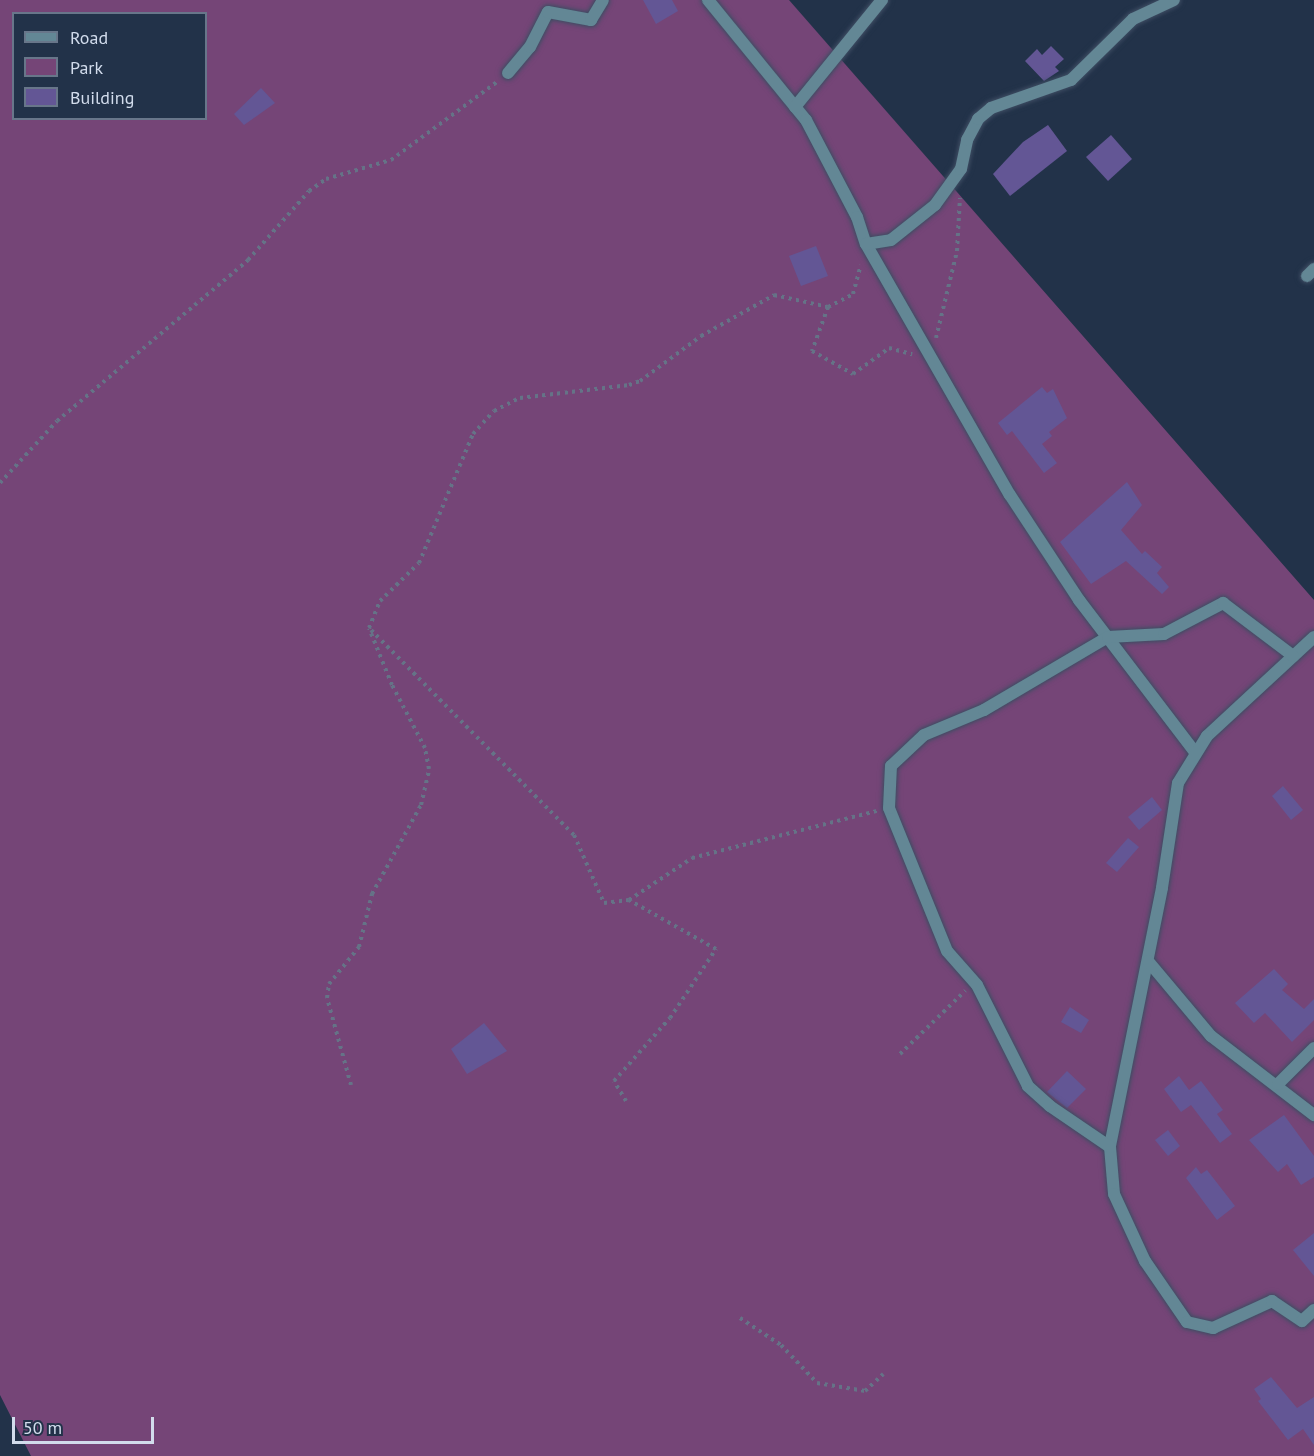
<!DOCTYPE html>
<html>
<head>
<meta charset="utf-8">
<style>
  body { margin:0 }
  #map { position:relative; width:1314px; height:1456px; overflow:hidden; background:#223249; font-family:"PT Sans",sans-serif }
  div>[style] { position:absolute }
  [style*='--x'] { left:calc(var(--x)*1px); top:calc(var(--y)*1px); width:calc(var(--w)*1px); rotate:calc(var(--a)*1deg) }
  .green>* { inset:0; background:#754577 }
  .building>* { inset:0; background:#635695 }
  .path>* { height:4px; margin-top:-2px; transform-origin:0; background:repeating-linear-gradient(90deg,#657387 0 3px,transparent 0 7.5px) }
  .roads { filter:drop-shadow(0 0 2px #3e4d63) drop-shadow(0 0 2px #3e4d63) }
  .minor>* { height:12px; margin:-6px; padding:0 6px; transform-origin:6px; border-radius:6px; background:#638795 }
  span { translate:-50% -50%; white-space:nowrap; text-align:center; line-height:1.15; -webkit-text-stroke:4.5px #223249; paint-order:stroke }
  .legend { position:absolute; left:12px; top:12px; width:195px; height:108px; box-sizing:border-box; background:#223249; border:2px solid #68768a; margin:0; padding:8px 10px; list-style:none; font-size:18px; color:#d2dcec }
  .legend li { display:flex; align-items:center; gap:12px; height:30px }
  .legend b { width:30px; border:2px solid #68768a }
  .scale { position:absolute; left:12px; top:1417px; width:142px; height:27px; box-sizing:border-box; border:3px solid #d2dcec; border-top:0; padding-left:8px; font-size:18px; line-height:21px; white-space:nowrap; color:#d2dcec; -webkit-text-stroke:4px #223249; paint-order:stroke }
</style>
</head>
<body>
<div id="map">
  <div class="green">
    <i style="clip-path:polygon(evenodd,0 0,789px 0,1314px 600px,1314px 1456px,31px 1456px,0 1395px,0 0,14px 14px,206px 14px,206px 118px,14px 118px,14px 14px)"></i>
  </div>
  <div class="building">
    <i style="clip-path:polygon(643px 0,672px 0,678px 11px,656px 24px)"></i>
    <i style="clip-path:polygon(1051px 46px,1064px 59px,1055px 67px,1059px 71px,1044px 81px,1025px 61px,1037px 49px,1042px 55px)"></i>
    <i style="clip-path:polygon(261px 88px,275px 103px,244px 125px,234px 114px)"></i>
    <i style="clip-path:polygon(1048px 125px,1067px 151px,1010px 196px,993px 174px,1023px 142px)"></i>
    <i style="clip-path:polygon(1111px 135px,1132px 159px,1108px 181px,1086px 157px)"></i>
    <i style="clip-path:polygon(816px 246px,828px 276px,801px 286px,789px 256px)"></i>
    <i style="clip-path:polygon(1042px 387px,1047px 393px,1053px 389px,1067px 418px,1049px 432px,1052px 436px,1042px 444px,1057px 463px,1044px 473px,1012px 431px,1007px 435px,998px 423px)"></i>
    <i style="clip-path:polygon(1127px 482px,1142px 505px,1121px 530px,1142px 554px,1145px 551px,1162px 567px,1157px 573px,1169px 587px,1162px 594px,1126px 561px,1091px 584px,1060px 542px)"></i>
    <i style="clip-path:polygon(1283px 786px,1303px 810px,1291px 820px,1272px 796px)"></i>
    <i style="clip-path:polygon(1152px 797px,1162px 810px,1139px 830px,1128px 817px)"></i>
    <i style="clip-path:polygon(1128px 838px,1139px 847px,1117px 872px,1106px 863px)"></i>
    <i style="clip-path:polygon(1274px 969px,1288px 984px,1282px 990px,1304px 1009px,1314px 999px,1314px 1020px,1292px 1042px,1265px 1013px,1254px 1023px,1235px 1003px)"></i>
    <i style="clip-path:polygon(1070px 1007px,1089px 1020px,1081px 1033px,1061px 1022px)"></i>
    <i style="clip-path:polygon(484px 1023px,507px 1051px,467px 1074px,451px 1049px)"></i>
    <i style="clip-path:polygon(1067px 1071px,1086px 1089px,1067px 1108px,1047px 1092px)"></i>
    <i style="clip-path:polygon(1179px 1076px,1189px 1090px,1201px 1081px,1223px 1110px,1217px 1114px,1232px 1134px,1220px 1143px,1191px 1105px,1181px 1112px,1164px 1089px)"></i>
    <i style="clip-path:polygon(1284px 1115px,1314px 1156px,1314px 1177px,1301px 1185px,1287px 1164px,1278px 1172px,1249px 1140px)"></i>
    <i style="clip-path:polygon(1168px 1130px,1180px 1146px,1168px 1156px,1155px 1140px)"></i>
    <i style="clip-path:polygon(1196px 1167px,1201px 1174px,1207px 1170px,1235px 1206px,1217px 1220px,1186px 1178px)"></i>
    <i style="clip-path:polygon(1314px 1233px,1314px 1276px,1293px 1250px)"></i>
    <i style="clip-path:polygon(1271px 1377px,1297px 1408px,1314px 1397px,1314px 1445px,1303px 1429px,1288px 1440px,1258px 1401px,1261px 1399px,1254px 1389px)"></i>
  </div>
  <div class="path">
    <i style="--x:828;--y:307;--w:47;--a:110"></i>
    <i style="--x:812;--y:351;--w:47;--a:29.3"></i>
    <i style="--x:853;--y:374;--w:44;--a:-35.8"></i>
    <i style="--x:889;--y:348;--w:24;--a:15"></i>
    <i style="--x:936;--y:338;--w:89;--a:-76.4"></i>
    <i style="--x:957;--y:251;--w:53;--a:-86.8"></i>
    <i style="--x:0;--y:483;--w:84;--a:-47.4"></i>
    <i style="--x:57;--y:421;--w:250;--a:-40.1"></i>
    <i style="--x:248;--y:260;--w:92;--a:-48.5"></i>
    <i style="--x:309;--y:191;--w:21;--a:-35"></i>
    <i style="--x:326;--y:179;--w:68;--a:-16.3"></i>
    <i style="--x:391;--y:160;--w:133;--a:-36.4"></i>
    <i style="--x:371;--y:630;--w:289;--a:45.3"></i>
    <i style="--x:574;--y:835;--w:74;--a:66.2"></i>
    <i style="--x:604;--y:903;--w:25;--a:-7"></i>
    <i style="--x:629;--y:900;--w:76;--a:-33.7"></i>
    <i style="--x:692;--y:858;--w:191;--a:-14.3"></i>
    <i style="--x:900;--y:1054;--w:91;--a:-44.1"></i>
    <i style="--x:351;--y:1085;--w:90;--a:-105.4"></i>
    <i style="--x:327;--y:998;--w:14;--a:-82"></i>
    <i style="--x:329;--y:984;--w:48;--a:-51"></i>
    <i style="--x:359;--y:947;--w:55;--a:-76.2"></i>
    <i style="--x:372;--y:894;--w:102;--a:-61.2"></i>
    <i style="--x:421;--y:805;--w:37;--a:-77"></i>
    <i style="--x:429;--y:769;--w:21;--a:-101"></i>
    <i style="--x:425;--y:748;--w:71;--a:-117.6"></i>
    <i style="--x:392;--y:685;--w:61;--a:-112"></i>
    <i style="--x:369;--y:628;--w:29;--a:-68"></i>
    <i style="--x:380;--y:601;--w:54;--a:-44.3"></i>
    <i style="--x:419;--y:563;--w:140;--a:-67.3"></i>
    <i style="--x:473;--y:434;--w:31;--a:-48"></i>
    <i style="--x:494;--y:411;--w:29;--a:-27"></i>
    <i style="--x:520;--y:398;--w:110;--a:-6.8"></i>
    <i style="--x:629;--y:385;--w:12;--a:-20"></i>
    <i style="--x:640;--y:381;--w:76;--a:-36.4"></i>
    <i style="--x:701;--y:336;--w:84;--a:-29.3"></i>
    <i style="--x:774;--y:295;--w:55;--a:12.5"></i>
    <i style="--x:828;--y:307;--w:28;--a:-27"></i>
    <i style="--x:853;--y:294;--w:30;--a:-75"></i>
    <i style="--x:626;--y:1101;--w:23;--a:-121"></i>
    <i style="--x:614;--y:1081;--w:84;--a:-48.4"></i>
    <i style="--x:670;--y:1018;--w:83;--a:-56.3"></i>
    <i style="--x:716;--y:949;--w:100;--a:-150.6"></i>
    <i style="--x:740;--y:1318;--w:49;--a:33.4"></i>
    <i style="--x:781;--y:1345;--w:52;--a:46.5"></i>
    <i style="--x:817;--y:1383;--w:49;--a:9.5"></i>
    <i style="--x:865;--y:1391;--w:25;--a:-43"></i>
  </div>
  <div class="roads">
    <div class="minor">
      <i style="--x:708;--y:0;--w:155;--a:50.8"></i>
      <i style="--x:806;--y:120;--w:110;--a:62.3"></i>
      <i style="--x:857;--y:217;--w:28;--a:72"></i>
      <i style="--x:866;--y:244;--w:289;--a:60.2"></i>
      <i style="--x:1010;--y:495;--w:126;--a:56.7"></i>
      <i style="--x:1079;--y:600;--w:191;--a:52.7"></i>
      <i style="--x:508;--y:73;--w:34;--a:-50"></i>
      <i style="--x:530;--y:47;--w:39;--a:-63"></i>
      <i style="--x:548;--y:12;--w:44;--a:10.5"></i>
      <i style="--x:591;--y:20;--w:23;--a:-59"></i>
      <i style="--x:795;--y:107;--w:138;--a:-50.9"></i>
      <i style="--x:866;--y:244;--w:25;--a:-9"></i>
      <i style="--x:891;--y:240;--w:56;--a:-38.5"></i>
      <i style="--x:935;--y:205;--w:44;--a:-54.2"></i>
      <i style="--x:961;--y:169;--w:30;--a:-78"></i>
      <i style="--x:967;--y:140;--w:24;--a:-62"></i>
      <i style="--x:978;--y:119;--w:17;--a:-40"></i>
      <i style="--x:991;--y:108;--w:85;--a:-19.3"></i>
      <i style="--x:1071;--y:80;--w:87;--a:-44.5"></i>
      <i style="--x:1133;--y:19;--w:45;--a:-24.9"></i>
      <i style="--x:1307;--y:276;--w:10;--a:-45"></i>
      <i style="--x:1314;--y:637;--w:146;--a:137.2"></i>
      <i style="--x:1207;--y:736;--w:55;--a:121.7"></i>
      <i style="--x:1178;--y:783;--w:106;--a:98.7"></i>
      <i style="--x:1162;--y:888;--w:264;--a:101.4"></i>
      <i style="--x:1110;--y:1147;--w:47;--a:85.1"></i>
      <i style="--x:1114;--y:1194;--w:74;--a:65.2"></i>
      <i style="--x:1145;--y:1261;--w:74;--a:55.5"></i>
      <i style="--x:1187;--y:1322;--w:27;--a:13"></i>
      <i style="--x:1213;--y:1328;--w:65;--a:-24.6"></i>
      <i style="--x:1272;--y:1301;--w:36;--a:34"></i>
      <i style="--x:1302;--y:1321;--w:16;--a:-43"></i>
      <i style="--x:1148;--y:961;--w:98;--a:50"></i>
      <i style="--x:1211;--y:1036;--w:130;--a:37.5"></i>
      <i style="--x:1278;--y:1084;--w:51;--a:-45"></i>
      <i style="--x:1110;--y:1147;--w:73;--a:-145.7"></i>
      <i style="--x:1050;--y:1106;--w:30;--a:-138"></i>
      <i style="--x:1028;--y:1086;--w:113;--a:-116.8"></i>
      <i style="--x:977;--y:985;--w:45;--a:-131.4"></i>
      <i style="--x:947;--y:951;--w:154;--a:-112.1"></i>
      <i style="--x:889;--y:808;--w:42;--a:-87.3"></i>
      <i style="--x:891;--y:766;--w:45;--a:-43.2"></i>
      <i style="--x:924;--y:735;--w:65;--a:-22.6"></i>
      <i style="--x:984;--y:710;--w:144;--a:-30.5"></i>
      <i style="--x:1108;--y:637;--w:56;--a:-3.1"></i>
      <i style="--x:1164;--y:634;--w:67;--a:-27.7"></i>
      <i style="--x:1223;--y:603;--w:88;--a:37.1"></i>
    </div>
  </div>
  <ul class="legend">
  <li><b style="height:8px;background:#638795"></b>Road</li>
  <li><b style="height:16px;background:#754577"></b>Park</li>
  <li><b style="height:16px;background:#635695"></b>Building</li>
  </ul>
  <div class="scale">50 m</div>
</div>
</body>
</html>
